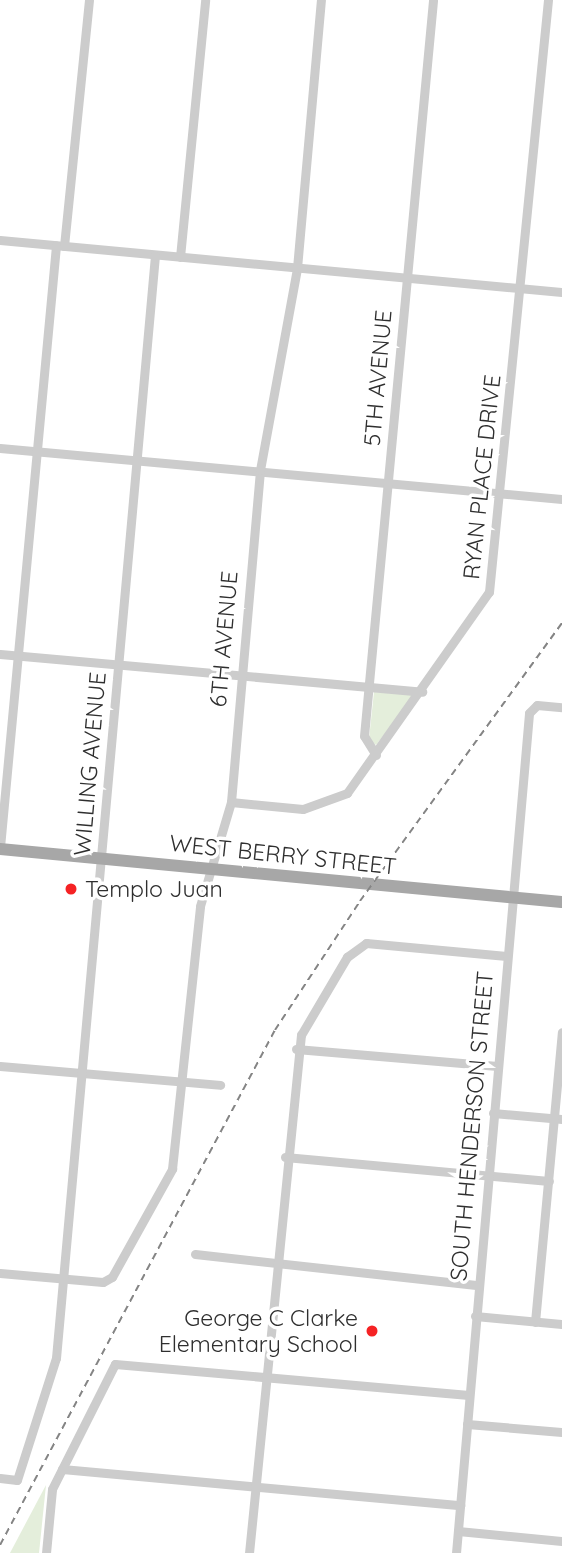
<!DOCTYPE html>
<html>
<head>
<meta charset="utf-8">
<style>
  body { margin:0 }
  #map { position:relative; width:562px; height:1553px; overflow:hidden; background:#fff; font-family:Quicksand,sans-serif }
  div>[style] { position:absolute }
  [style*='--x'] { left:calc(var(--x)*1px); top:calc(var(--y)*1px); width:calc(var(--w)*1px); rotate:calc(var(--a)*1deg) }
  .green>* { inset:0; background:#e4eedb }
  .minor>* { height:9px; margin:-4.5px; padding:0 4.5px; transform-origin:4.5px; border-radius:4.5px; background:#ccc }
  .major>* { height:12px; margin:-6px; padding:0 6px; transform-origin:6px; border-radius:6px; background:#a7a7a7 }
  .rail>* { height:2px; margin-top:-1px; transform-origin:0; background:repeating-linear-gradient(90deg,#848484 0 7px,transparent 0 12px) }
  .dots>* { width:19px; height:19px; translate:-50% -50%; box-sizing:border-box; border:4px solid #fff; border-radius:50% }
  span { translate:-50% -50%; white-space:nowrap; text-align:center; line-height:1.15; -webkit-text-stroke:7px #fff; paint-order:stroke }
  .street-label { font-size:23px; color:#2f2f2f }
  .poi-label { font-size:23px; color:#2f2f2f }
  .left { translate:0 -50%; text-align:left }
  .right { translate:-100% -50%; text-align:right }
</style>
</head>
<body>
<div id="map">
  <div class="green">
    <i style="clip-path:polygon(374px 692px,415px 695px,376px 745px,369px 739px)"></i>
    <i style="clip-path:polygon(46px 1485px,39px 1553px,10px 1553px)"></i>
  </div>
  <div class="minor">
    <i style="--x:0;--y:240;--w:564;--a:5.29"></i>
    <i style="--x:64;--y:246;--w:247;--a:-84.2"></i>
    <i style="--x:180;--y:257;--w:258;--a:-84.4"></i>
    <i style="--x:0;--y:448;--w:564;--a:5.19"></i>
    <i style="--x:0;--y:654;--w:424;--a:5.1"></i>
    <i style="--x:376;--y:755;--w:22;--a:-122"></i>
    <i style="--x:364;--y:736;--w:739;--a:-84.64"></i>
    <i style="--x:231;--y:802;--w:72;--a:5.6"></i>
    <i style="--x:303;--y:809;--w:47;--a:-20"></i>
    <i style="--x:347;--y:793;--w:246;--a:-54.8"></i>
    <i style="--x:489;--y:592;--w:595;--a:-84.31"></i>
    <i style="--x:0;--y:847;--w:604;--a:-84.68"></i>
    <i style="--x:296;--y:1049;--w:202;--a:4.8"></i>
    <i style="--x:0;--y:1066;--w:221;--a:4.9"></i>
    <i style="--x:493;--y:1113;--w:69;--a:5"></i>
    <i style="--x:285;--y:1157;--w:265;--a:5.2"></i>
    <i style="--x:195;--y:1254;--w:285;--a:6.3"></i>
    <i style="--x:0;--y:1273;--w:103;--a:5"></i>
    <i style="--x:103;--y:1282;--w:10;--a:-29"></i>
    <i style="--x:112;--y:1277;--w:124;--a:-60.9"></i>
    <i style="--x:172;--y:1169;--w:264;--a:-83.9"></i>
    <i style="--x:200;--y:906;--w:109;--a:-73.4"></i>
    <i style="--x:231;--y:802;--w:333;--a:-85"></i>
    <i style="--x:260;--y:470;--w:205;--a:-79.6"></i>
    <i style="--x:297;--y:268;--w:269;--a:-84.9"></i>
    <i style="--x:475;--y:1316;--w:87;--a:5.3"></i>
    <i style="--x:535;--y:1322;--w:291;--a:-84.7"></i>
    <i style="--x:467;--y:1424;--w:95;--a:4.8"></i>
    <i style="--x:62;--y:1469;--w:400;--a:5.2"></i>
    <i style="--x:0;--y:1478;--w:17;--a:7"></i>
    <i style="--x:17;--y:1480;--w:128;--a:-72.3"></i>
    <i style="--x:56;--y:1358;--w:1107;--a:-84.87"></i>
    <i style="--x:458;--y:1531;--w:104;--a:5.5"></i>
    <i style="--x:46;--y:1553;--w:64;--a:-84.6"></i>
    <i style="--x:52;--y:1489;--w:140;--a:-63.3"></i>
    <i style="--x:115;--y:1364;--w:355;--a:5"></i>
    <i style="--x:249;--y:1553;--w:521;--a:-84.27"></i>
    <i style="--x:301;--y:1035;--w:91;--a:-59.5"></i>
    <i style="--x:347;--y:957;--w:24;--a:-36"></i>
    <i style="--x:366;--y:943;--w:141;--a:5.3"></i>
    <i style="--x:456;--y:1553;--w:843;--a:-85.03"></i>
    <i style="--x:529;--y:713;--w:11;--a:-45"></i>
    <i style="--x:537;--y:705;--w:25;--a:5"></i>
  </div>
  <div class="major">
    <i style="--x:0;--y:849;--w:564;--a:5.39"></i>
  </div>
  <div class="rail">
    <i style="--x:0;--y:1545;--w:584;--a:-61.9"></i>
    <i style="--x:275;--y:1030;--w:154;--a:-56.6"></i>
    <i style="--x:360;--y:901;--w:344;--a:-54"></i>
  </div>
  <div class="dots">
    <i style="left:71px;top:889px;background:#f52224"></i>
    <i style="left:372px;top:1331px;background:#f52224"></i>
  </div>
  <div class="street-label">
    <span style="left:378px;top:378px;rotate:-85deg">5TH AVENUE</span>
    <span style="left:482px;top:477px;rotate:-84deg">RYAN PLACE DRIVE</span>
    <span style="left:224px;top:639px;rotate:-85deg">6TH AVENUE</span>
    <span style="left:90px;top:764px;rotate:-85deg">WILLING AVENUE</span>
    <span style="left:283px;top:855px;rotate:6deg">WEST BERRY STREET</span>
    <span style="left:472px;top:1126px;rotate:-85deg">SOUTH HENDERSON STREET</span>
  </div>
  <div class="poi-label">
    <span class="left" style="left:85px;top:889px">Templo Juan</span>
    <span class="right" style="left:358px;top:1331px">George C Clarke<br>Elementary School</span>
  </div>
</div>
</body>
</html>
